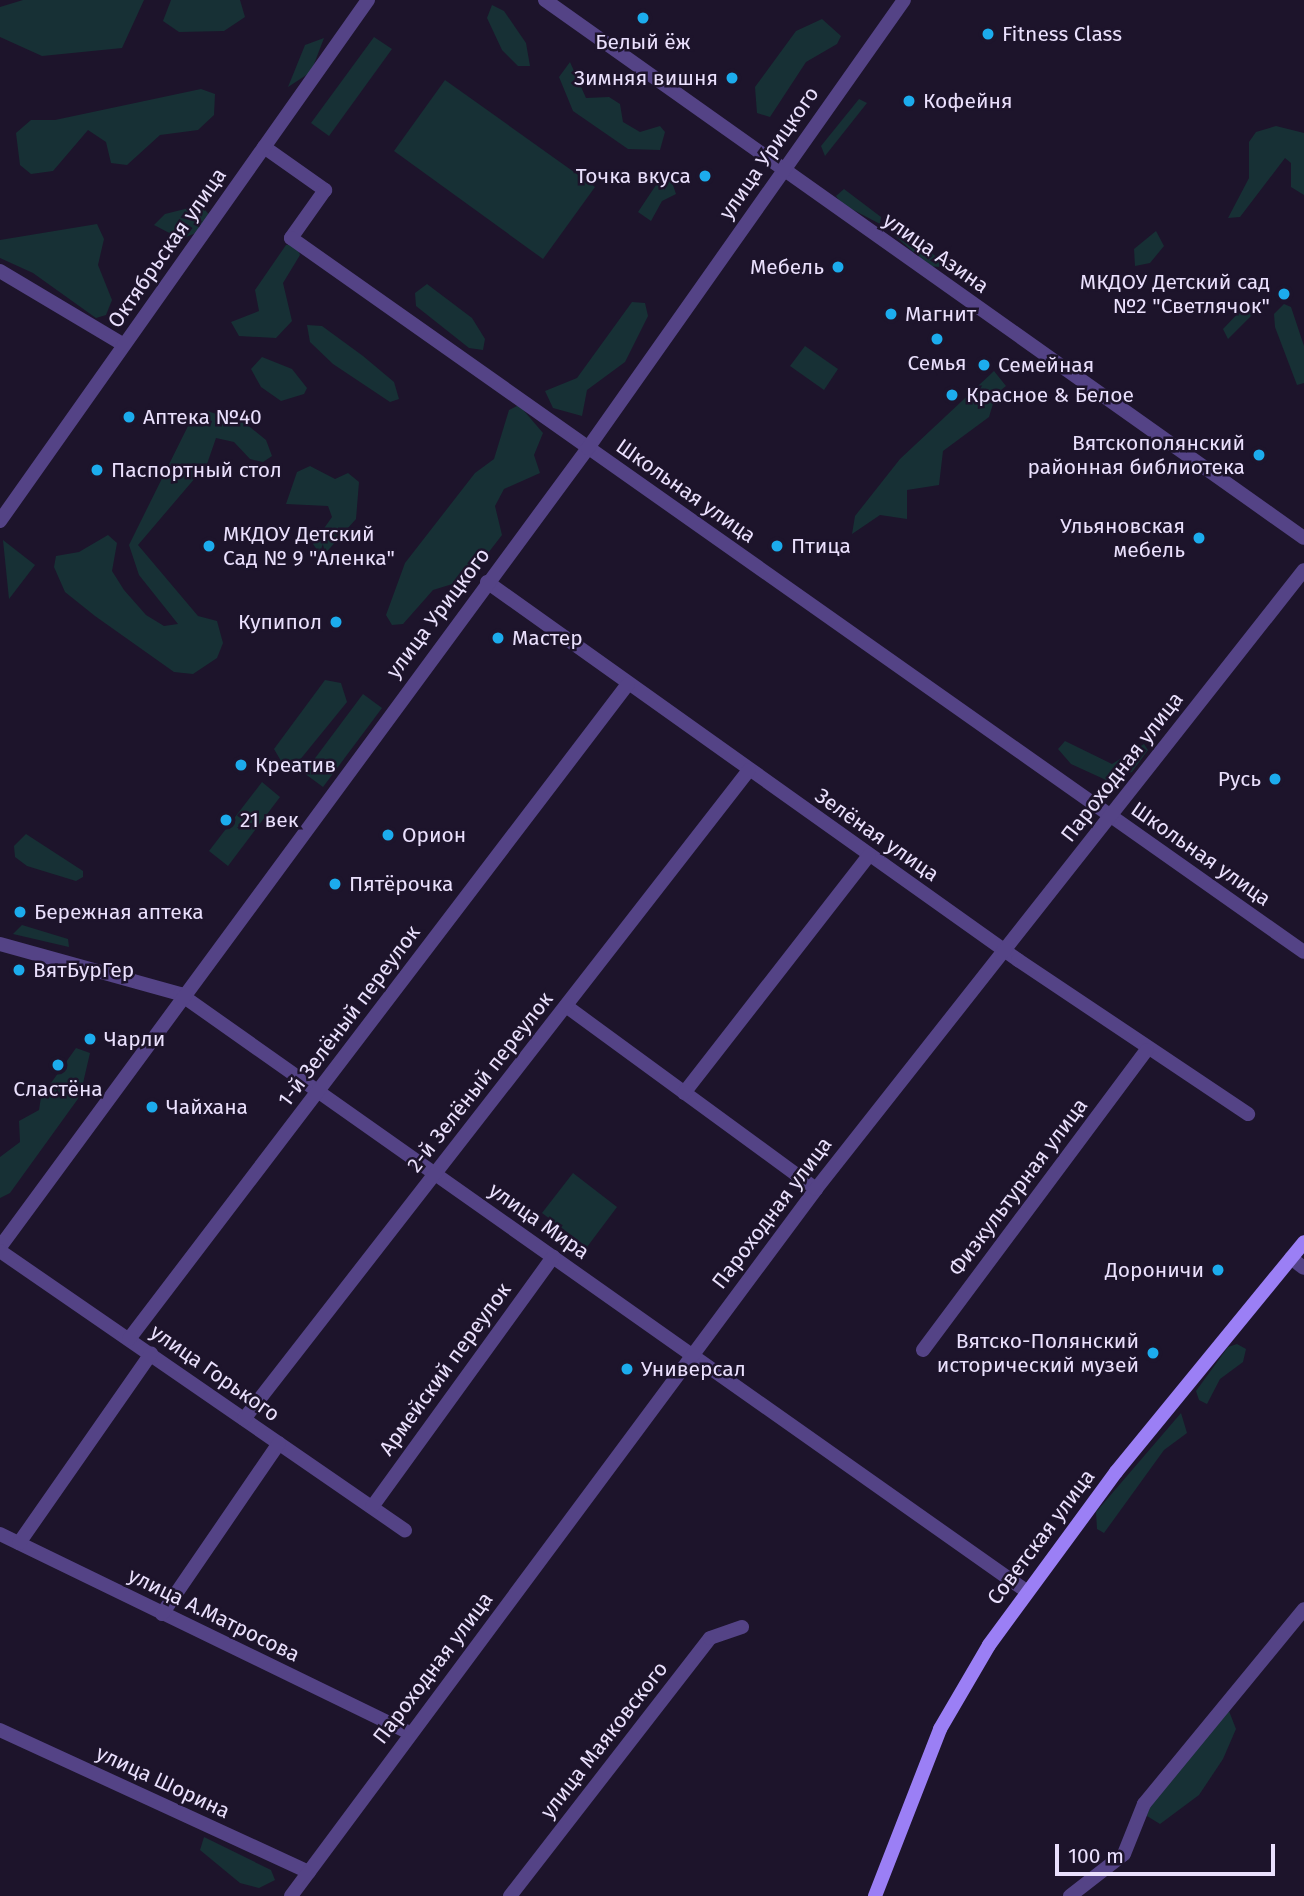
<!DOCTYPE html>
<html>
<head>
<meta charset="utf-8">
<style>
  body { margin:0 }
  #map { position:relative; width:1304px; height:1896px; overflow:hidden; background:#1d142b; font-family:"Fira Sans",sans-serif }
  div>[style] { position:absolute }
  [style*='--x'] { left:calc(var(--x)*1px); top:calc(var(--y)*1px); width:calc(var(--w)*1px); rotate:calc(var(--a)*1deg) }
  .green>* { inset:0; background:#173035 }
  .street>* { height:14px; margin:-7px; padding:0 7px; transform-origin:7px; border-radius:7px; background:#544386 }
  .secondary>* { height:14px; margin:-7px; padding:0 7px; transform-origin:7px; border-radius:7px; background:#9b7ff5 }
  .dots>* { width:19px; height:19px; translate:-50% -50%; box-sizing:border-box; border:4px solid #1d142b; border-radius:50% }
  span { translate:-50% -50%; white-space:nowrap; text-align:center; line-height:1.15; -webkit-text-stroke:5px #1d142b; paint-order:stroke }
  .poi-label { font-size:21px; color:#eae0fd }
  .left { translate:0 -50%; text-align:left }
  .right { translate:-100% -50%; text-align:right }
  .street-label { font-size:21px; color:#eae0fd }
  .scale { position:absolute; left:1055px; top:1844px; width:220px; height:32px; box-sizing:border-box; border:4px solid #eae0fd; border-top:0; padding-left:9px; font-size:21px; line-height:24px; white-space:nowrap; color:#eae0fd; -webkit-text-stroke:5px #1d142b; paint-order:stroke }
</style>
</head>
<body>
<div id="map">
  <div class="green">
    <i style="clip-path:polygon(23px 0,144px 0,122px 48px,42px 56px,0 37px,0 7px)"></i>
    <i style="clip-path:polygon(171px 0,240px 0,245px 17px,224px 31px,179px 32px,163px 21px)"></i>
    <i style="clip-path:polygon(492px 5px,504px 11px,526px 43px,530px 66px,518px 66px,502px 50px,487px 18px)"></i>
    <i style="clip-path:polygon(822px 19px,841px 36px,837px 44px,806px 62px,770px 117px,757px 113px,755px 87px,796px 31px)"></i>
    <i style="clip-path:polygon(374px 37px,392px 49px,329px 136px,311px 123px)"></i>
    <i style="clip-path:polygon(324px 38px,311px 72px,288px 87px,305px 45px)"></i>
    <i style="clip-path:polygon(570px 62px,586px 98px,609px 97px,620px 104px,623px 122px,640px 132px,660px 126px,665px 132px,660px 150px,628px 149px,573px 111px,559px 77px)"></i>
    <i style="clip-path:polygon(445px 80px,595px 187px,543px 259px,394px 151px)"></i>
    <i style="clip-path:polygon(201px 89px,215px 94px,214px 115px,198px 130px,160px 135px,127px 165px,111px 163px,106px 142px,88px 130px,53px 171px,31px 174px,20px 165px,16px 133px,31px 120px,55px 120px)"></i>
    <i style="clip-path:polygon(859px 99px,867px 103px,825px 156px,821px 146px)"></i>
    <i style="clip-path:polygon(1276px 126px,1304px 133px,1304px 195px,1291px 187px,1291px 163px,1285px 158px,1240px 217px,1228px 218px,1249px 178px,1249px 142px,1256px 132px)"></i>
    <i style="clip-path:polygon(660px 179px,671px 179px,676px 194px,662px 201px,651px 221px,638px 212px)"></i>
    <i style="clip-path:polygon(844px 189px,881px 217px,880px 224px,842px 204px,836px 196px)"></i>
    <i style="clip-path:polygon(201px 205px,211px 217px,201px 231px,181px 239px,154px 225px,165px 214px)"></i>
    <i style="clip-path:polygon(97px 224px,104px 239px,98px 265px,112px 300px,106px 315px,96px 318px,33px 273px,0 258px,0 240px)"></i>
    <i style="clip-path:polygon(898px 229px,937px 257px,940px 267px,929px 266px,894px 235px)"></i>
    <i style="clip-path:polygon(1156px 231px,1164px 246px,1150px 263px,1135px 266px,1134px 249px)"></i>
    <i style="clip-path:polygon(286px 245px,296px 245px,300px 255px,283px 283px,292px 321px,276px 338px,239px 336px,231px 322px,259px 311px,255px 290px)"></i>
    <i style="clip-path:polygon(427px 284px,472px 318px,485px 339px,483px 350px,469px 348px,416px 306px,415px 293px)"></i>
    <i style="clip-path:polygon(632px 302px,645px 303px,648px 316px,625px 362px,587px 390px,582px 416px,553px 408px,545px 391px,577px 378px)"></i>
    <i style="clip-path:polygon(1284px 304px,1291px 307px,1304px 346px,1304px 383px,1297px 385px,1275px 327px,1274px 314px)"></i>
    <i style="clip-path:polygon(1244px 307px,1254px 313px,1228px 339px,1223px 329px)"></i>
    <i style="clip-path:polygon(307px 325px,322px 326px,363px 356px,394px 382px,399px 399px,390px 402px,333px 364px,310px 342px)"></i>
    <i style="clip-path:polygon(805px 346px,838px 369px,824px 390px,790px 366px)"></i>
    <i style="clip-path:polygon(262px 357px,292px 369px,307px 388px,304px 394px,281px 401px,261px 387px,251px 369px)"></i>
    <i style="clip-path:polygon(994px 371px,1006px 386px,996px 394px,989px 417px,943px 451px,939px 485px,907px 490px,907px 519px,880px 515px,852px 534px,855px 516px,900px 459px)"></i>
    <i style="clip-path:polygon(519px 405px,543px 433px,534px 455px,540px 473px,504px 489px,495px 506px,502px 535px,478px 566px,459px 582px,433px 590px,403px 624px,392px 625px,386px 615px,405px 563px,475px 473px,494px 459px,509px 410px)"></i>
    <i style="clip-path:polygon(207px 411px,245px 423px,266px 440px,272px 456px,263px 462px,250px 459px,234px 442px,216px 438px,207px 464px,138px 545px,198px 616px,217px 621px,223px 643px,217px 658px,193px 674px,174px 672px,95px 616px,65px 592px,54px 567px,56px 556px,79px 552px,108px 535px,117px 543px,112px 571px,124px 590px,146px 615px,164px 626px,178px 624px,139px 575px,129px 545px,188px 426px)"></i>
    <i style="clip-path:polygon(310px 466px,335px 479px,348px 473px,359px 482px,356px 519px,322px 557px,313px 544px,332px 517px,328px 506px,286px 504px,297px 472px)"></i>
    <i style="clip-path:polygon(3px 540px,35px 565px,9px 599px)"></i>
    <i style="clip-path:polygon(325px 680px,341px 683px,347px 702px,299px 761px,281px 761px,274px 749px)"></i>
    <i style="clip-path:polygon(363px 694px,382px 708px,323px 787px,304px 773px)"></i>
    <i style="clip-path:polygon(1065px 741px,1112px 764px,1144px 744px,1148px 750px,1132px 772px,1106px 780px,1071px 764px,1058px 749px)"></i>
    <i style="clip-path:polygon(262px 782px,280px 797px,228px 866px,209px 851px)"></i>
    <i style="clip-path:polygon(26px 834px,83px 871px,83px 877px,76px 881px,27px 866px,15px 857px,14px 846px)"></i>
    <i style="clip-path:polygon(22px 925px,68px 939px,69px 947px,13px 934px)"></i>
    <i style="clip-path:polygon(76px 1048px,90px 1053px,80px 1096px,10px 1193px,0 1198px,0 1157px,20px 1142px,19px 1121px,39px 1110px,41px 1097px)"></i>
    <i style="clip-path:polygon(573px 1173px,617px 1207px,587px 1247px,542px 1213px)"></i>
    <i style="clip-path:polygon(1237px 1344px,1246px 1349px,1243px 1362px,1220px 1379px,1207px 1404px,1199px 1400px,1196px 1391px,1228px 1347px)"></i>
    <i style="clip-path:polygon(1181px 1413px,1187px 1433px,1164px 1450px,1104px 1533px,1097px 1529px,1096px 1512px)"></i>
    <i style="clip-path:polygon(1227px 1706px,1236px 1729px,1223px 1759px,1199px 1795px,1160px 1824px,1147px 1816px,1150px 1805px)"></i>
    <i style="clip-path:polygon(204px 1837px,271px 1870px,275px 1880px,259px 1888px,240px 1883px,200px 1850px)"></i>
  </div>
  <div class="street">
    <i style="--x:545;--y:0;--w:930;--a:35.33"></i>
    <i style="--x:264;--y:147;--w:75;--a:35.2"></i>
    <i style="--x:325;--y:190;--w:59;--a:125.3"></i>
    <i style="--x:291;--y:238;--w:1239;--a:35.18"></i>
    <i style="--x:0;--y:271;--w:144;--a:30.8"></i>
    <i style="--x:0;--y:521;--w:638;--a:-54.77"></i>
    <i style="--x:487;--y:582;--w:652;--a:35.45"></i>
    <i style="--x:1018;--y:960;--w:277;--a:33.8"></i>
    <i style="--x:0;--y:944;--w:187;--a:15.5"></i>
    <i style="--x:180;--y:994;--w:1034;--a:35.2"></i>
    <i style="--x:566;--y:1006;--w:310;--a:36.2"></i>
    <i style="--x:684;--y:1093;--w:301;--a:-52.1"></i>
    <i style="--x:0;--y:1247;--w:992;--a:-53.65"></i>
    <i style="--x:588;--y:448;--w:548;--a:-54.8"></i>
    <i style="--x:0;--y:1251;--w:492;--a:34.6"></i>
    <i style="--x:1291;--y:1258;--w:16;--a:38"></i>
    <i style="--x:129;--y:1339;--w:823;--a:-52.7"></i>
    <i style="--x:923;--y:1350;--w:374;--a:-53.3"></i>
    <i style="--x:244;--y:1419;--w:822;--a:-52.11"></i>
    <i style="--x:372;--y:1507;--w:309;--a:-54.1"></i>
    <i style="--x:0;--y:1534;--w:456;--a:25.9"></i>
    <i style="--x:19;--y:1543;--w:231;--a:-55.1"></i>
    <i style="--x:162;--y:1614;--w:207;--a:-55.6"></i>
    <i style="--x:0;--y:1730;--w:340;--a:24.7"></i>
    <i style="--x:291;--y:1896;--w:881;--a:-53.4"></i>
    <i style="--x:816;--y:1189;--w:788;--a:-51.75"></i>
    <i style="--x:510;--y:1896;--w:326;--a:-52.2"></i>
    <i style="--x:710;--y:1638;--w:34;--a:-19"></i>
    <i style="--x:1070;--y:1896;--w:68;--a:-37.9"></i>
    <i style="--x:1124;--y:1854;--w:54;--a:-68.2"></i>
    <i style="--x:1144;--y:1804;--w:252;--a:-50.6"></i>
  </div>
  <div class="secondary">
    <i style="--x:875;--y:1896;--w:179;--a:-68.7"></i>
    <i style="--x:940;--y:1729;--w:97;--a:-59.7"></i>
    <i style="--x:989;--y:1645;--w:215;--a:-53.7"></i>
    <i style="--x:1116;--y:1472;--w:297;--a:-50.7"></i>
  </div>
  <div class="dots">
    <i style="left:643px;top:18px;background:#1caced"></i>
    <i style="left:988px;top:34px;background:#1caced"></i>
    <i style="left:732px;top:78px;background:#1caced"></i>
    <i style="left:909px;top:101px;background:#1caced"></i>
    <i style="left:705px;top:176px;background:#1caced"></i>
    <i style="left:838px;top:267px;background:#1caced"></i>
    <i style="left:1284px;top:294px;background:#1caced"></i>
    <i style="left:891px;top:314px;background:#1caced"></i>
    <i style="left:937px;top:339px;background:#1caced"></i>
    <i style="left:984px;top:365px;background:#1caced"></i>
    <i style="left:952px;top:395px;background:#1caced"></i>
    <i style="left:129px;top:417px;background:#1caced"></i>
    <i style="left:1259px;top:455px;background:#1caced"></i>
    <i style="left:97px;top:470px;background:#1caced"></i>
    <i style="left:1199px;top:538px;background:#1caced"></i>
    <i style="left:209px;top:546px;background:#1caced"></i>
    <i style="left:777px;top:546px;background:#1caced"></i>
    <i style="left:336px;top:622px;background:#1caced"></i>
    <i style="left:498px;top:638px;background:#1caced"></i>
    <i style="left:241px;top:765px;background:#1caced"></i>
    <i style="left:1275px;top:779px;background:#1caced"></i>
    <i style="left:226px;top:820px;background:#1caced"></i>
    <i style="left:388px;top:835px;background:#1caced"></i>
    <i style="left:335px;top:884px;background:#1caced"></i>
    <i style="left:20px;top:912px;background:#1caced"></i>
    <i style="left:19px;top:970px;background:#1caced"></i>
    <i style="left:90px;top:1039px;background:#1caced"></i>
    <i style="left:58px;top:1065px;background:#1caced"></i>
    <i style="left:152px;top:1107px;background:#1caced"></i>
    <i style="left:1218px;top:1270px;background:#1caced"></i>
    <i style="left:1153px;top:1353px;background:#1caced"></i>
    <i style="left:627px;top:1369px;background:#1caced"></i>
  </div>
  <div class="poi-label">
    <span class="left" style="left:1002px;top:34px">Fitness Class</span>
    <span style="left:643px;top:42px">Белый ёж</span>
    <span class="right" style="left:718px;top:78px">Зимняя вишня</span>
    <span class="left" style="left:923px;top:101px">Кофейня</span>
    <span class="right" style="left:691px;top:176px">Точка вкуса</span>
    <span class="right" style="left:824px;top:267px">Мебель</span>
    <span class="right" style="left:1270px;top:294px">МКДОУ Детский сад<br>№2 "Светлячок"</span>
    <span class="left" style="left:905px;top:314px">Магнит</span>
    <span style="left:937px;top:363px">Семья</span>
    <span class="left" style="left:998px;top:365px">Семейная</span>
    <span class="left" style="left:966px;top:395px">Красное &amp; Белое</span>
    <span class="left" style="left:143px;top:417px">Аптека №40</span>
    <span class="right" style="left:1245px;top:455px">Вятскополянский<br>районная библиотека</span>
    <span class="left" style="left:111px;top:470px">Паспортный стол</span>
    <span class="right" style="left:1185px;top:538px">Ульяновская<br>мебель</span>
    <span class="left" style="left:223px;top:546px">МКДОУ Детский<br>Сад № 9 "Аленка"</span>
    <span class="left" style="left:791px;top:546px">Птица</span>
    <span class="right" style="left:322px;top:622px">Купипол</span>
    <span class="left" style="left:512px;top:638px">Мастер</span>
    <span class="left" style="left:255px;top:765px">Креатив</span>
    <span class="right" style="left:1261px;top:779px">Русь</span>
    <span class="left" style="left:240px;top:820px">21 век</span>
    <span class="left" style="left:402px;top:835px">Орион</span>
    <span class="left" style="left:349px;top:884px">Пятёрочка</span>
    <span class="left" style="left:34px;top:912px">Бережная аптека</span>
    <span class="left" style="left:33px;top:970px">ВятБурГер</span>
    <span class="left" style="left:104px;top:1039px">Чарли</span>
    <span style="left:58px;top:1089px">Сластёна</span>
    <span class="left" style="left:166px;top:1107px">Чайхана</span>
    <span class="right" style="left:1204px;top:1270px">Дороничи</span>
    <span class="right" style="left:1139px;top:1353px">Вятско-Полянский<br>исторический музей</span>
    <span class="left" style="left:641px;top:1369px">Универсал</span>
  </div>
  <div class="street-label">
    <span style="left:769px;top:153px;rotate:-55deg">улица Урицкого</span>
    <span style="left:167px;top:248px;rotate:-55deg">Октябрьская улица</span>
    <span style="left:936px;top:253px;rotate:35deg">улица Азина</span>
    <span style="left:686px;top:491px;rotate:35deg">Школьная улица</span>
    <span style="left:438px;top:613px;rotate:-53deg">улица Урицкого</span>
    <span style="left:1122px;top:767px;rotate:-52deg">Пароходная улица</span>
    <span style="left:877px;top:835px;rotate:35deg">Зелёная улица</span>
    <span style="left:1201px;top:854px;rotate:35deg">Школьная улица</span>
    <span style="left:349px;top:1016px;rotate:-53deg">1-й Зелёный переулок</span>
    <span style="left:480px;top:1082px;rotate:-52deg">2-й Зелёный переулок</span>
    <span style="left:1018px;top:1187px;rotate:-53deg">Физкультурная улица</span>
    <span style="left:772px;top:1213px;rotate:-53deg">Пароходная улица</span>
    <span style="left:539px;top:1221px;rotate:35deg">улица Мира</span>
    <span style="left:445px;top:1369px;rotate:-54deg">Армейский переулок</span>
    <span style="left:215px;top:1373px;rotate:35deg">улица Горького</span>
    <span style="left:1041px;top:1537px;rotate:-53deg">Советская улица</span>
    <span style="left:214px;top:1615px;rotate:26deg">улица А.Матросова</span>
    <span style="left:433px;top:1668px;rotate:-53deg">Пароходная улица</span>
    <span style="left:604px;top:1740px;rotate:-52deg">улица Маяковского</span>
    <span style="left:163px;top:1782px;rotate:25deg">улица Шорина</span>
  </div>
  <div class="scale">100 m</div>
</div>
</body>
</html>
